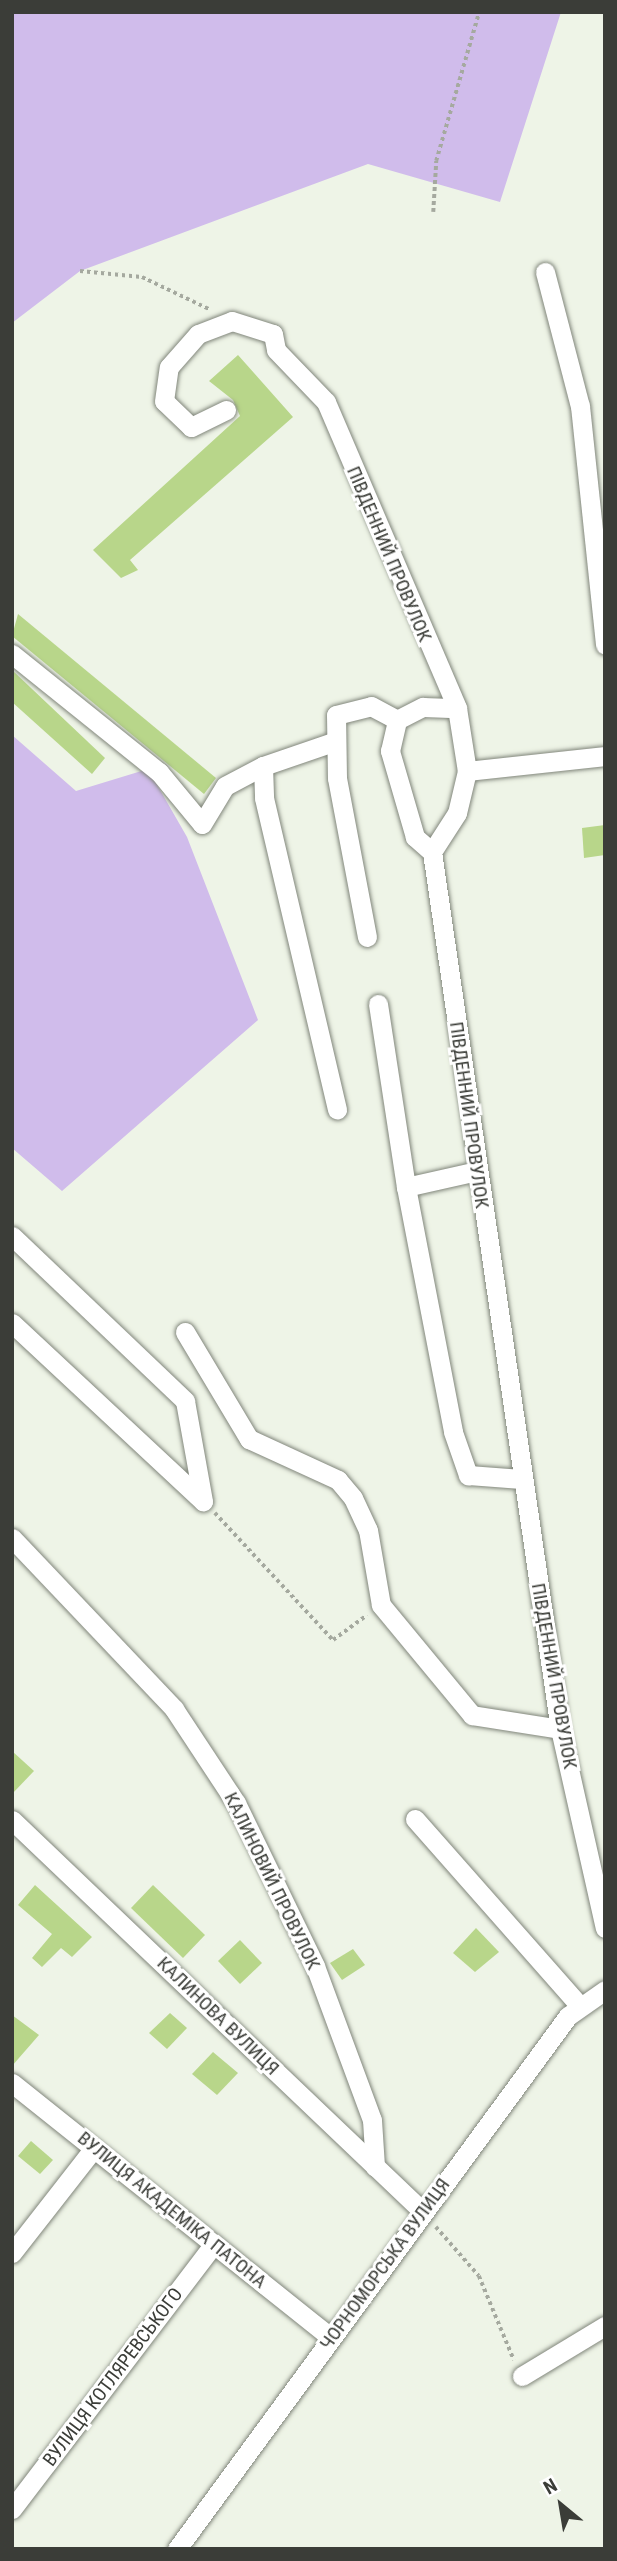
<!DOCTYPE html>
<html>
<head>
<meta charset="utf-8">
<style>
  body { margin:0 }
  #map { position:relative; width:617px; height:2561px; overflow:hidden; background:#eef4e7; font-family:"Roboto Condensed",sans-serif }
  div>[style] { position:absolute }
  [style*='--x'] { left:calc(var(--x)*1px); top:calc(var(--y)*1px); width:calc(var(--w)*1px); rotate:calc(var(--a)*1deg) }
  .green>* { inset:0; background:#d0bceb }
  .building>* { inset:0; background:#b8d68a }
  .path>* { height:3.5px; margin-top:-1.75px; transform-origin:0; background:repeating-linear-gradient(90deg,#a5a99f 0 3.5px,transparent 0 7px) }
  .roads { filter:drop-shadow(0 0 2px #81867b) drop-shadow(0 0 2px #81867b) }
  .minor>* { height:19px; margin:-9.5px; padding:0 9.5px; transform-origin:9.5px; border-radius:9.5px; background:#fff }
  span { translate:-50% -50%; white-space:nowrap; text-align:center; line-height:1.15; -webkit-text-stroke:6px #fff; paint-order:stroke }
  .street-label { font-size:19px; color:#3b3d38 }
  .frame { position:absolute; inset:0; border:14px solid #3b3d38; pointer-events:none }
  .north { position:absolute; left:526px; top:2470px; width:70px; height:70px; -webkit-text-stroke:5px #fff; paint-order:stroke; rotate:330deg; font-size:19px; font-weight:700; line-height:28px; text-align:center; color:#3b3d38 }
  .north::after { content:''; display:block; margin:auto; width:24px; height:32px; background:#3b3d38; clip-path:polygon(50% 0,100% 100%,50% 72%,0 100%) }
</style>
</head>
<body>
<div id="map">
  <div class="green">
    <i style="clip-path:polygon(12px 12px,561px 12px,500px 202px,368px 164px,80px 271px,12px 323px)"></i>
    <i style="clip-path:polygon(12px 735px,76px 791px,148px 769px,187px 837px,258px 1020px,62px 1191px,12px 1148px)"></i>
  </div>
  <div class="building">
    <i style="clip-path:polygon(238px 355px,293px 417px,130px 560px,138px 570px,121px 578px,93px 550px,240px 416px,233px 400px,209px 381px)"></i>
    <i style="clip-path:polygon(18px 614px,216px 778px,204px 794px,12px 636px)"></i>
    <i style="clip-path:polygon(12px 670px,105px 758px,92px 774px,12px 702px)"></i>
    <i style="clip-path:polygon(605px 825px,605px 855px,584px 858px,582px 828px)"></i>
    <i style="clip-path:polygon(12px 1751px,34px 1771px,12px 1794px)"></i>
    <i style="clip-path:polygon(35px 1885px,92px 1937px,72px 1957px,61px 1948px,42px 1967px,32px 1958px,52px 1934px,18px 1905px)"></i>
    <i style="clip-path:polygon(153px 1885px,205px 1935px,183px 1958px,131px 1908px)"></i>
    <i style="clip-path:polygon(476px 1928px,499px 1952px,475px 1972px,453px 1953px)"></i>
    <i style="clip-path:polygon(240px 1940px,262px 1963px,240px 1984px,218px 1961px)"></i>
    <i style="clip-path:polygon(353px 1949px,365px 1965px,342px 1980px,330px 1963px)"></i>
    <i style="clip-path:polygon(170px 2013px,187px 2028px,167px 2049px,149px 2033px)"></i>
    <i style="clip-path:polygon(12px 2015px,39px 2035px,12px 2066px)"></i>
    <i style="clip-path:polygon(213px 2052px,238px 2073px,217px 2095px,192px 2074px)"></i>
    <i style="clip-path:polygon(31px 2141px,53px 2160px,40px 2174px,18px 2156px)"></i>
  </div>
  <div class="path">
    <i style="--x:433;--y:212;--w:51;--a:-86.6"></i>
    <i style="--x:436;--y:161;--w:155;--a:-73.9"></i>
    <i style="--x:80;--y:271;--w:62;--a:5.5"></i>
    <i style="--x:142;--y:277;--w:76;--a:25.6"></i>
    <i style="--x:215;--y:1513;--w:173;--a:47.1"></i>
    <i style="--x:333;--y:1640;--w:42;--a:-36.3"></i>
    <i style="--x:436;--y:2227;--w:65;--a:48.7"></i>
    <i style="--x:479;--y:2276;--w:91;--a:67.4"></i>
  </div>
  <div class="roads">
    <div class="minor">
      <i style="--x:545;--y:272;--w:138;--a:75.4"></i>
      <i style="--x:580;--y:406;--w:240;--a:84"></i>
      <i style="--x:226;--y:410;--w:39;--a:154"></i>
      <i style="--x:191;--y:427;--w:37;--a:-136"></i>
      <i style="--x:164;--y:401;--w:34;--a:-82"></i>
      <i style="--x:169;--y:367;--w:44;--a:-48.7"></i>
      <i style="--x:198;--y:334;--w:36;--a:-21"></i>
      <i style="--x:232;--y:321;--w:43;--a:17.6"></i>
      <i style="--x:273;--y:334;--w:16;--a:79"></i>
      <i style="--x:276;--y:350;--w:72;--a:46.1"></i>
      <i style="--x:326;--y:402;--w:333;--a:66.8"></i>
      <i style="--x:457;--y:708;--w:64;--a:81"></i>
      <i style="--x:467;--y:771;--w:43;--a:103.4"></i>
      <i style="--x:457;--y:813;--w:46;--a:122.7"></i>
      <i style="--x:432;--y:852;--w:886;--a:81.7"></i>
      <i style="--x:560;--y:1729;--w:204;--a:77.3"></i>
      <i style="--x:12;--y:654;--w:189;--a:38.8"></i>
      <i style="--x:159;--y:772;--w:67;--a:50.4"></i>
      <i style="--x:202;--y:824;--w:44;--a:-58.8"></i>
      <i style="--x:225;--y:786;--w:43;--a:-27.8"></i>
      <i style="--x:336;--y:741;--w:77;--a:161.1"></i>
      <i style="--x:263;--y:766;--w:32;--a:88"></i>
      <i style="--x:264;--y:798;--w:320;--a:76.8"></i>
      <i style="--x:467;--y:771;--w:139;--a:-6.2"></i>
      <i style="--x:432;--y:852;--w:23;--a:-139"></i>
      <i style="--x:415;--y:837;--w:90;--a:-106.2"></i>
      <i style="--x:390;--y:751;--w:32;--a:-77"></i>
      <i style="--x:397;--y:720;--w:29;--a:-27"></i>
      <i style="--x:423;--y:707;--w:34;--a:2"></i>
      <i style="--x:367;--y:937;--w:162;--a:-100.7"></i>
      <i style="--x:337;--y:778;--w:63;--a:-90.9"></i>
      <i style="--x:336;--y:715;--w:36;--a:-14"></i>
      <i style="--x:371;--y:706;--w:30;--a:28"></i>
      <i style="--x:378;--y:1004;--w:185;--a:81.3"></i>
      <i style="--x:477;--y:1171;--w:73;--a:167.3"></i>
      <i style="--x:406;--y:1187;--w:249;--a:79.1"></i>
      <i style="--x:453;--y:1432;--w:46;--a:70.8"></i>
      <i style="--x:468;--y:1475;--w:54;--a:4.2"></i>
      <i style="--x:12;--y:1236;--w:239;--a:43.6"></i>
      <i style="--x:185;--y:1401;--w:102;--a:79.8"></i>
      <i style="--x:12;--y:1323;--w:261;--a:43"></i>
      <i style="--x:185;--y:1332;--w:125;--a:59.1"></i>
      <i style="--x:249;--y:1439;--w:98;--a:24.7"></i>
      <i style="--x:338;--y:1480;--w:23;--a:50"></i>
      <i style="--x:353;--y:1498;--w:35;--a:65"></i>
      <i style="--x:368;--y:1530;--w:76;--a:80.2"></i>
      <i style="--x:381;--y:1605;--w:143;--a:50.4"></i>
      <i style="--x:472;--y:1715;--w:89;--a:9"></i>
      <i style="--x:12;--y:1538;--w:236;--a:46.5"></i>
      <i style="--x:174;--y:1709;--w:113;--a:56.6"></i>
      <i style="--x:236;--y:1803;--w:181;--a:64.1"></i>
      <i style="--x:315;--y:1966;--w:164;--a:69.7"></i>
      <i style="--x:372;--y:2120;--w:47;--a:86.3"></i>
      <i style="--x:415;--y:1819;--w:249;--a:48.6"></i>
      <i style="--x:12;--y:1820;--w:568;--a:43.64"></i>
      <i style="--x:12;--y:2083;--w:408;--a:38.6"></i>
      <i style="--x:12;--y:2253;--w:133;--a:-52"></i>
      <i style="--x:522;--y:2376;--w:97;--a:-31.1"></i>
      <i style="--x:12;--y:2509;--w:333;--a:-52.7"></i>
      <i style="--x:177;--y:2549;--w:661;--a:-53.74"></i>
      <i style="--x:568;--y:2016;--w:45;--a:-35.1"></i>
    </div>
  </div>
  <div class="street-label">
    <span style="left:389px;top:554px;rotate:67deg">ПІВДЕННИЙ ПРОВУЛОК</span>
    <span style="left:469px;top:1115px;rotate:82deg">ПІВДЕННИЙ ПРОВУЛОК</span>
    <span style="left:554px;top:1676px;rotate:80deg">ПІВДЕННИЙ ПРОВУЛОК</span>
    <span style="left:272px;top:1881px;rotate:64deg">КАЛИНОВИЙ ПРОВУЛОК</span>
    <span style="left:218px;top:2016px;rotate:44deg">КАЛИНОВА ВУЛИЦЯ</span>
    <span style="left:172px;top:2210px;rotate:39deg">ВУЛИЦЯ АКАДЕМІКА ПАТОНА</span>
    <span style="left:385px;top:2264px;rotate:-54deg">ЧОРНОМОРСЬКА ВУЛИЦЯ</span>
    <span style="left:113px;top:2377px;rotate:-53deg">ВУЛИЦЯ КОТЛЯРЕВСЬКОГО</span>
  </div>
  <div class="frame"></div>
  <div class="north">N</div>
</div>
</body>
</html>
